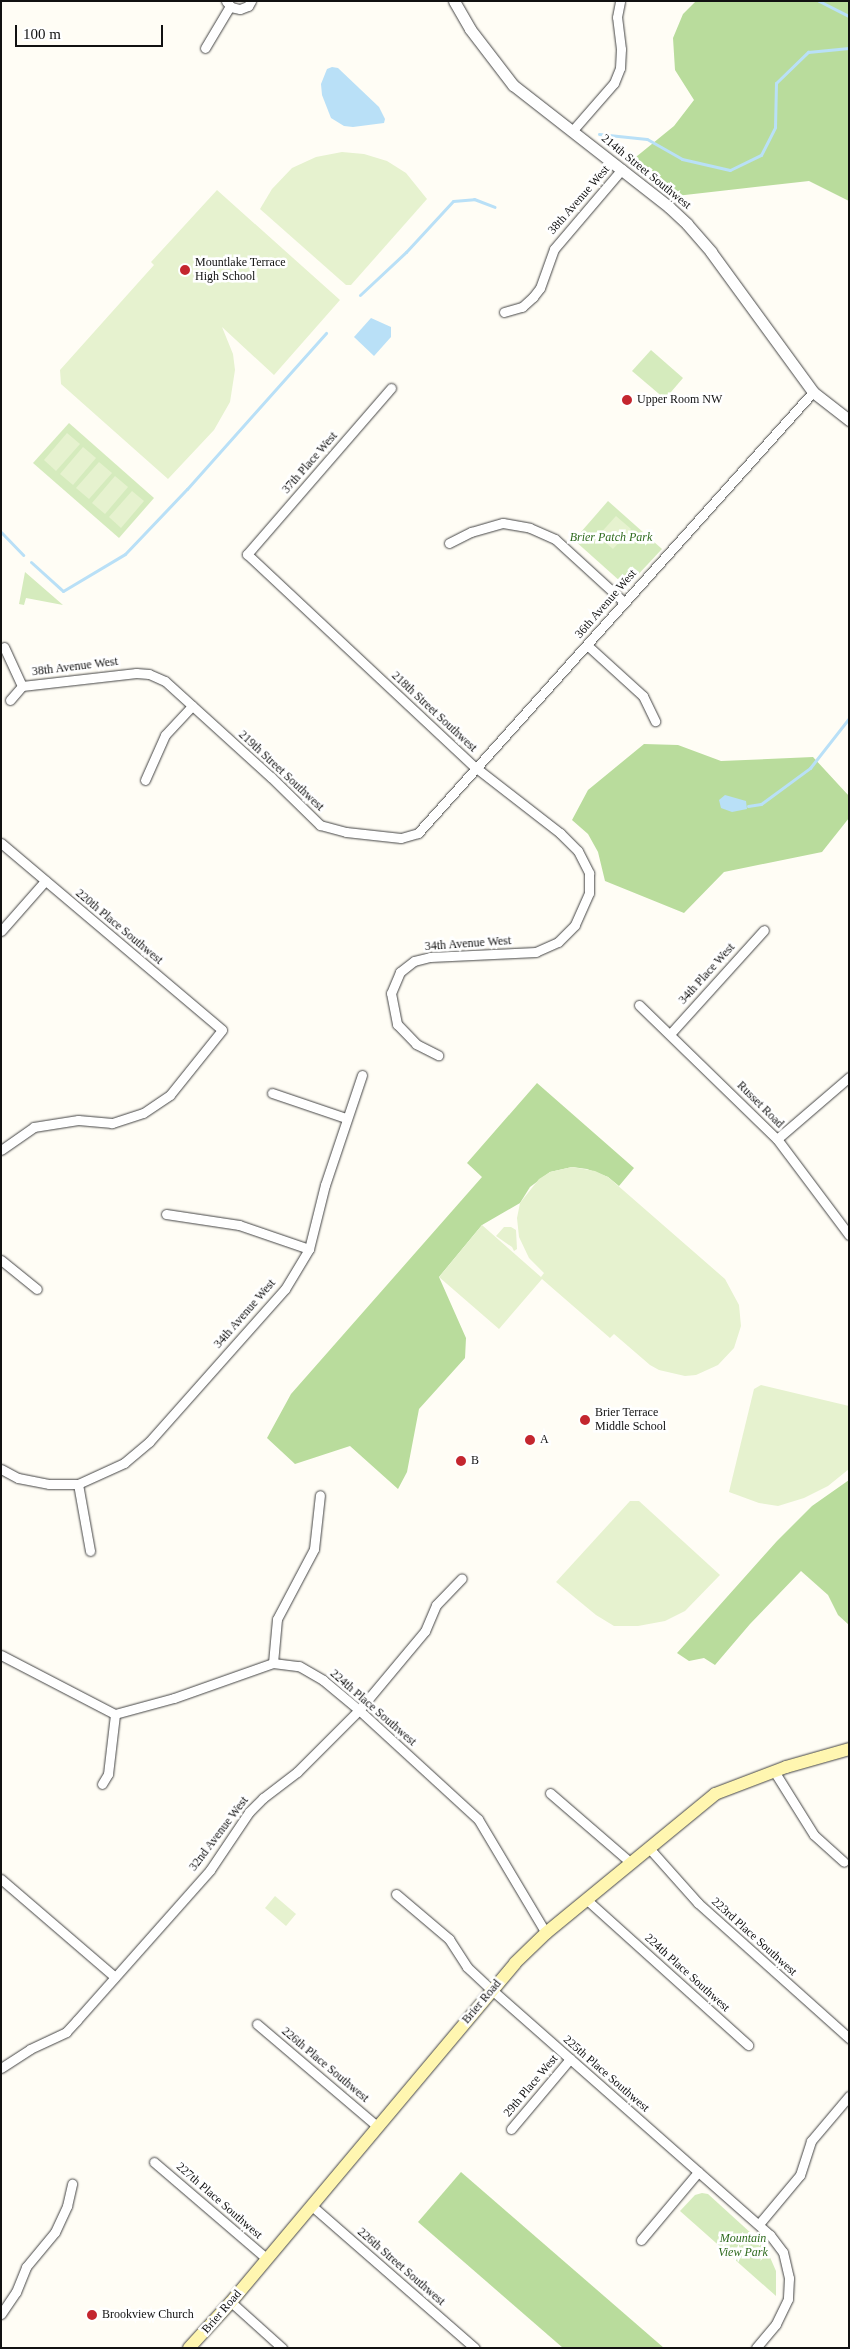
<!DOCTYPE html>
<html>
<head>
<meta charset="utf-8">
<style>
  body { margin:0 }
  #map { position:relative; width:850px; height:2349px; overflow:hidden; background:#fffdf5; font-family:"Times New Roman",serif }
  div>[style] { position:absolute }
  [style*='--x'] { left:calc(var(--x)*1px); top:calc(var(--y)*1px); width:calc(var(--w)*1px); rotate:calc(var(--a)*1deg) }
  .green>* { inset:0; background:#d5ebbd }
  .forest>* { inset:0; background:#b9dc9c }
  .pitch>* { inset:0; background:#e6f2cf }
  .water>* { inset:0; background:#b9e0f7 }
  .stream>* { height:3px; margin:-1.5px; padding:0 1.5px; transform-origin:1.5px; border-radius:1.5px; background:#b9e0f7 }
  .roads { filter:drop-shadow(0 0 1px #444) drop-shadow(0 0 1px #444) }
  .minor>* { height:9px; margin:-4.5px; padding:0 4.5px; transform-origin:4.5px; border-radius:4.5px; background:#fff }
  .tertiary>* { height:11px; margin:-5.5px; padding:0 5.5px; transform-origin:5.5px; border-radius:5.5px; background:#fff }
  .secondary>* { height:12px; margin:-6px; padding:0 6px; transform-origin:6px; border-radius:6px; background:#fff6b0 }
  .dots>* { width:14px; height:14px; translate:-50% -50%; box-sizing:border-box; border:2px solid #fff; border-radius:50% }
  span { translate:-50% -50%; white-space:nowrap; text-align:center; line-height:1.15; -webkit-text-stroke:5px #fff; paint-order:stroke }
  .street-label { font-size:12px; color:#111 }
  .poi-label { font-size:12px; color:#111 }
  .left { translate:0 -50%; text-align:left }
  .park-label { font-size:12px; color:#2f6b1f; font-style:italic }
  .frame { position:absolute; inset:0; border:2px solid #111; pointer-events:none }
  .scale { position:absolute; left:15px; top:25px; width:148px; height:22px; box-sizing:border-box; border:2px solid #111; border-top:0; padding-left:6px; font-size:15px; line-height:18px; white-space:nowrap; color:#111; -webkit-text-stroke:4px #fff; paint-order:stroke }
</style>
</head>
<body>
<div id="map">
  <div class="green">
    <i style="clip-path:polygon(651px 350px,683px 378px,665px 399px,632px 371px)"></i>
    <i style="clip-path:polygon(69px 423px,154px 498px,119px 538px,33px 463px)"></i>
    <i style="clip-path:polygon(608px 501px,662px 549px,634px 579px,627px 583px,621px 582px,574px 540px)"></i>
    <i style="clip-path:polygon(25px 572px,63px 605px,26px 598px,24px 605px,19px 604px)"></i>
    <i style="clip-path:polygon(702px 2193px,708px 2194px,765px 2246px,776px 2271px,776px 2296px,680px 2211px,695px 2195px)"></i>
  </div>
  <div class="forest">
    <i style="clip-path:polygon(696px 1px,849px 1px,849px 201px,809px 181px,676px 196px,631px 161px,674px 126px,694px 100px,675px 70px,673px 38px,683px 14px)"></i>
    <i style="clip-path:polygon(644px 744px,678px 745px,721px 761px,813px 757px,849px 796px,849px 818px,822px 852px,724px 872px,684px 913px,605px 881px,598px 852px,588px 834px,572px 820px,588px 790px)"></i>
    <i style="clip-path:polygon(537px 1083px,634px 1168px,619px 1186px,608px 1177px,587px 1169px,572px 1167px,550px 1172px,530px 1187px,520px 1203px,482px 1225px,439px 1277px,466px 1338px,465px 1358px,419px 1409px,407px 1472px,398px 1489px,350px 1446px,295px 1464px,267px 1438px,291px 1394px,482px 1177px,467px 1163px)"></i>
    <i style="clip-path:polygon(849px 1480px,849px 1625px,838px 1615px,828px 1595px,801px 1571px,750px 1624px,715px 1665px,704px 1658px,689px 1661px,677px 1653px,777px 1541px,812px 1506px)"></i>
    <i style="clip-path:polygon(461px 2172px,664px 2348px,563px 2348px,418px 2222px)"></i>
  </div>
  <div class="pitch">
    <i style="clip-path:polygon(342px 152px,364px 154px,387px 161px,406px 173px,427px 199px,351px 285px,346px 285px,260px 209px,272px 189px,292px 168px,316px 157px)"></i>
    <i style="clip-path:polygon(217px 190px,340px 300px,274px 375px,222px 327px,233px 354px,235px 370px,230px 402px,214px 430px,168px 479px,61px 384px,60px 370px,154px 265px,151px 262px)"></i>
    <i style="clip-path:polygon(67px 433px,80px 444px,56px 471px,44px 460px)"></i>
    <i style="clip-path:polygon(83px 447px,96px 458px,73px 485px,60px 474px)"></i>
    <i style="clip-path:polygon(99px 462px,112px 473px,89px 499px,76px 488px)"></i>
    <i style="clip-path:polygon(115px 476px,128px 487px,105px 514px,92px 503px)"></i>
    <i style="clip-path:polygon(132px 491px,144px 501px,121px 528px,109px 517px)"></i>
    <i style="clip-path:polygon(616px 516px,631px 529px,613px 549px,598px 536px)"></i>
    <i style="clip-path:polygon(572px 1167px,595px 1171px,608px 1177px,725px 1279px,739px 1305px,741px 1326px,734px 1348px,718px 1365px,696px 1375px,685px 1376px,659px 1370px,650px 1365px,614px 1334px,610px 1338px,542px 1279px,499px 1329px,439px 1277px,482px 1225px,541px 1277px,544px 1273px,529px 1258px,519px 1237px,517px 1218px,520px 1203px,539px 1179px,550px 1172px)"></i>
    <i style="clip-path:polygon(504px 1227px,511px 1227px,516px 1230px,517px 1249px,514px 1251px,512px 1247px,496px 1236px)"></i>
    <i style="clip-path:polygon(761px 1385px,849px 1406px,849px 1469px,828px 1486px,804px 1498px,778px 1506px,759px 1503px,729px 1492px,754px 1389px)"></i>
    <i style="clip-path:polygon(630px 1501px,639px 1501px,720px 1575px,685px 1611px,665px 1621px,638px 1626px,614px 1626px,596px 1615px,556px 1582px)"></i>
    <i style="clip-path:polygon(275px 1896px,296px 1914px,286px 1926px,265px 1908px)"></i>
  </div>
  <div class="water">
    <i style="clip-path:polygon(332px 67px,338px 68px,379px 107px,385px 119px,384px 123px,353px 127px,344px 126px,331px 118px,322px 95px,321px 84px,327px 69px)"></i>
    <i style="clip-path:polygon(371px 318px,391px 327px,391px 337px,374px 356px,354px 337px)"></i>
    <i style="clip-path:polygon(725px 795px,746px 801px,747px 809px,732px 812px,721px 808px,719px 800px)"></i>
  </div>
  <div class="stream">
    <i style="--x:819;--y:1;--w:34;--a:27"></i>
    <i style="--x:599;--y:134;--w:48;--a:5.9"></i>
    <i style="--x:647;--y:139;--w:40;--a:29.7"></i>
    <i style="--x:682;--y:159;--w:49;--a:12.9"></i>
    <i style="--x:730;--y:170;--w:34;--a:-26"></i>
    <i style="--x:761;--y:155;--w:31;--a:-63"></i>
    <i style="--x:775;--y:127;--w:44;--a:-88.7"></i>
    <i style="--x:776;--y:83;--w:45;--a:-44.1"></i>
    <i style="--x:808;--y:52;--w:41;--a:-5.6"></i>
    <i style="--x:360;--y:295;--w:63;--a:-43.1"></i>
    <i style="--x:406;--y:252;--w:69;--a:-47.3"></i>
    <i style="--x:453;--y:201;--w:21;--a:-5"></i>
    <i style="--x:474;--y:199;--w:22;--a:21"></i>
    <i style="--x:1;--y:532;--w:32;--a:46"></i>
    <i style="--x:31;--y:562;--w:43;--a:42.2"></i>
    <i style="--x:63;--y:591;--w:72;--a:-30.8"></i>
    <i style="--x:125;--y:554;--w:90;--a:-46.4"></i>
    <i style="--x:187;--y:489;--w:209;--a:-48.3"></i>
    <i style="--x:748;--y:806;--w:13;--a:-9"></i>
    <i style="--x:761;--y:804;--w:61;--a:-36.3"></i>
    <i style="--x:810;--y:768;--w:63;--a:-52"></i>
  </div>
  <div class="roads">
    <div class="minor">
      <i style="--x:226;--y:1;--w:8;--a:50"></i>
      <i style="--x:231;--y:7;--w:9;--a:13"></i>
      <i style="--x:240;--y:9;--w:9;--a:-21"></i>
      <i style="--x:248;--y:6;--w:6;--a:-59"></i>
      <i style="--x:205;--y:48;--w:49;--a:-59.2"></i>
      <i style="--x:573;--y:130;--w:62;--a:-48.9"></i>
      <i style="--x:614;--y:83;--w:16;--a:-68"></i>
      <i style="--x:620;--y:68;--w:19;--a:-87"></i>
      <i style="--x:621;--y:49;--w:32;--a:-97"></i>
      <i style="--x:617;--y:17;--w:16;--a:-79"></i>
      <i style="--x:504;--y:312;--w:19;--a:-16"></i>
      <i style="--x:522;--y:307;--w:15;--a:-42"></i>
      <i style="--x:533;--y:297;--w:11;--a:-52"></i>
      <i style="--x:540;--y:288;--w:41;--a:-70.3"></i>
      <i style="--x:554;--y:249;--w:105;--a:-49.6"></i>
      <i style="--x:391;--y:388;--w:220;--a:130.9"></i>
      <i style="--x:247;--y:554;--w:312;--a:43.1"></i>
      <i style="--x:475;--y:767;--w:108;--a:37.8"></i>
      <i style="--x:560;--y:833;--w:25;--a:45"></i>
      <i style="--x:578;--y:851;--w:25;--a:63"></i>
      <i style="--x:589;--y:873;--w:20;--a:90"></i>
      <i style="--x:589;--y:893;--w:35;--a:114"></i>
      <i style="--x:575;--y:925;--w:24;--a:135"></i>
      <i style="--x:558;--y:942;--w:24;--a:156"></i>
      <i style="--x:536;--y:952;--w:106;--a:177.3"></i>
      <i style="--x:430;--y:957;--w:16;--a:166"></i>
      <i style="--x:414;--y:961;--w:18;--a:142"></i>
      <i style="--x:400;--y:972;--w:23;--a:113"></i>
      <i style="--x:391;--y:993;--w:32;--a:79"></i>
      <i style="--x:397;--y:1024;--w:28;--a:46"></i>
      <i style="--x:416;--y:1044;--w:25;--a:27"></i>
      <i style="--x:449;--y:543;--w:25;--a:-27"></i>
      <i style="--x:471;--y:532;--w:33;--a:-16"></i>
      <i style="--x:503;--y:523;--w:27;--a:10"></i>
      <i style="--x:530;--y:528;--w:27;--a:24"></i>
      <i style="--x:555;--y:539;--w:93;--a:42.4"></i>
      <i style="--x:587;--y:645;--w:76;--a:42.3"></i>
      <i style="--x:643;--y:696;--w:28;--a:64"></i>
      <i style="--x:4;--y:647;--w:43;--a:65.2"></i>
      <i style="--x:10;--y:700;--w:18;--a:-49"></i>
      <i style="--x:22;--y:686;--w:115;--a:-6.5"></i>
      <i style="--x:136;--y:673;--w:13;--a:4"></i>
      <i style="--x:149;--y:674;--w:17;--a:24"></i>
      <i style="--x:165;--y:681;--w:143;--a:42.2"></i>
      <i style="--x:271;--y:777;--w:69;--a:44.4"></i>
      <i style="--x:320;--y:825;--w:27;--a:15"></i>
      <i style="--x:346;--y:832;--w:55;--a:6.2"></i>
      <i style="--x:401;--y:838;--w:18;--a:-16"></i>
      <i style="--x:418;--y:833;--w:592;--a:-48.15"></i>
      <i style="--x:145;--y:780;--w:49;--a:-66"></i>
      <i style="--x:165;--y:735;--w:40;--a:-47"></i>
      <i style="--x:1;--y:843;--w:289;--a:40.2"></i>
      <i style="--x:222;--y:1030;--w:83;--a:128.7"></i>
      <i style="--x:170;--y:1095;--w:32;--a:146"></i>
      <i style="--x:143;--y:1113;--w:33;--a:162"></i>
      <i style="--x:112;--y:1123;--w:34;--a:-175"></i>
      <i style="--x:78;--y:1120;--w:45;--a:171"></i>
      <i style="--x:34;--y:1127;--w:40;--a:145.1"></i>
      <i style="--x:1;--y:931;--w:67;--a:-48.7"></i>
      <i style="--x:639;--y:1005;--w:192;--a:44.2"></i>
      <i style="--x:777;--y:1139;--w:120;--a:53.1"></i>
      <i style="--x:670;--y:1034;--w:140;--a:-47.9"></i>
      <i style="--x:272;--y:1093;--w:78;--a:18.7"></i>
      <i style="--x:777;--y:1139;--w:95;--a:-40.7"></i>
      <i style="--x:166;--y:1214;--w:74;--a:8.6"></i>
      <i style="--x:239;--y:1225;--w:74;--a:18.9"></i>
      <i style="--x:1;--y:1260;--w:46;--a:38.9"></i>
      <i style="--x:1;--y:1469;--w:19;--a:28"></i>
      <i style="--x:18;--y:1478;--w:32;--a:11"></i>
      <i style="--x:49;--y:1484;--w:29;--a:0"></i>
      <i style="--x:78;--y:1484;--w:51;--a:-24.5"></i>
      <i style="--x:124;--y:1463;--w:33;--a:-40"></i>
      <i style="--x:149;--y:1442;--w:205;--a:-48.4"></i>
      <i style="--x:285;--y:1289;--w:47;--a:-59"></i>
      <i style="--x:309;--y:1249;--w:66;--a:-76"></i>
      <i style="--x:325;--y:1185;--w:116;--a:-71.4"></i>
      <i style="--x:78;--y:1484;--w:68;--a:79.8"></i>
      <i style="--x:1;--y:1655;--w:128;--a:27.4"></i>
      <i style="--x:115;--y:1714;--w:61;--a:-15.2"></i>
      <i style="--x:174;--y:1698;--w:105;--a:-19.5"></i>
      <i style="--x:273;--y:1663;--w:26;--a:7"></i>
      <i style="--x:299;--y:1666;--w:28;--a:30"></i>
      <i style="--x:323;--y:1680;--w:47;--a:39.8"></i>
      <i style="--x:359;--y:1710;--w:161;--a:42.5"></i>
      <i style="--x:478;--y:1819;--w:133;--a:59.2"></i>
      <i style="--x:273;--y:1663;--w:44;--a:-84.8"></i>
      <i style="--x:277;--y:1619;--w:79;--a:-62.1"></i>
      <i style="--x:314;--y:1549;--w:54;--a:-83.7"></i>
      <i style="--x:774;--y:1771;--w:75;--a:58"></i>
      <i style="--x:814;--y:1835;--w:40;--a:42"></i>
      <i style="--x:102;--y:1784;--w:12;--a:-59"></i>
      <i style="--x:108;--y:1774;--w:60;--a:-83.3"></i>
      <i style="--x:550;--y:1793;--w:107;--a:40.8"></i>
      <i style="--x:649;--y:1848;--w:74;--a:48.3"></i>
      <i style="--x:698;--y:1903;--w:203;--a:41.8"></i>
      <i style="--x:1;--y:1879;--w:150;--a:40.7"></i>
      <i style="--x:396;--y:1894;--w:70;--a:40.3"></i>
      <i style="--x:449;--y:1939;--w:33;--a:57"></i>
      <i style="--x:467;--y:1967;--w:34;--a:43"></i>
      <i style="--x:492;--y:1990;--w:371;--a:41.4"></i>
      <i style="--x:770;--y:2235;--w:21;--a:53"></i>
      <i style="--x:783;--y:2252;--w:27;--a:77"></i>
      <i style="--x:789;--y:2278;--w:21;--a:93"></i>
      <i style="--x:788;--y:2299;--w:28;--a:116"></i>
      <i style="--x:776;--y:2324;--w:31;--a:130"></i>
      <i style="--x:587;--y:1900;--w:217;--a:42"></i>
      <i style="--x:257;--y:2024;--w:157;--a:40.4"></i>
      <i style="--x:1;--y:2068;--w:35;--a:-33"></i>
      <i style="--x:30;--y:2049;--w:40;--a:-25"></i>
      <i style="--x:66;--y:2032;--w:16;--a:-47"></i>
      <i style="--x:77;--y:2020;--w:200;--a:-48.4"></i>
      <i style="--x:210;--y:1870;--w:70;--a:-56.1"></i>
      <i style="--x:249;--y:1812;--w:20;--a:-45"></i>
      <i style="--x:263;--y:1798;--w:43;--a:-37.4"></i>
      <i style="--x:297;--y:1772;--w:88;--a:-45"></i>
      <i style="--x:359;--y:1710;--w:103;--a:-50.1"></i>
      <i style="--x:425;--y:1631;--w:28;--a:-67"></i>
      <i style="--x:436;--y:1605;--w:37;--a:-46"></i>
      <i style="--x:511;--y:2129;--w:92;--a:-49.9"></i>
      <i style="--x:154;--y:2162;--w:148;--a:40.6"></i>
      <i style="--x:312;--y:2206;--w:216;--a:41.1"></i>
      <i style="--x:759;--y:2224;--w:64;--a:-50.1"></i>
      <i style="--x:800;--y:2175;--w:36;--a:-72"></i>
      <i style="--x:811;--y:2141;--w:59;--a:-49.8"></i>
      <i style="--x:641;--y:2240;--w:89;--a:-50"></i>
      <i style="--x:231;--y:2302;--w:69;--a:42"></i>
      <i style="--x:1;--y:2314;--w:27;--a:-56"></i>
      <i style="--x:16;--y:2292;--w:27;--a:-68"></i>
      <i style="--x:26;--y:2267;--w:45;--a:-50.4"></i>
      <i style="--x:55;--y:2232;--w:29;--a:-65"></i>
      <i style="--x:67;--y:2206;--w:23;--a:-77"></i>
    </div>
    <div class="tertiary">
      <i style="--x:454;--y:1;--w:32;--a:60"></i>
      <i style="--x:470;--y:29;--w:71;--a:52.5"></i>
      <i style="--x:513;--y:85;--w:198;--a:38"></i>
      <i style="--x:669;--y:207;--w:25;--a:43"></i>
      <i style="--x:687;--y:224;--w:37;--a:49"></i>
      <i style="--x:711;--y:252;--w:173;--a:53.9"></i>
      <i style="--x:813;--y:392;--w:46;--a:37.9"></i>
    </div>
    <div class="secondary">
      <i style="--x:189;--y:2348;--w:62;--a:-47.6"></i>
      <i style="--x:231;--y:2302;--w:442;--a:-50"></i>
      <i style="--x:515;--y:1963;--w:43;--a:-44.1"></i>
      <i style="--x:546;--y:1933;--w:219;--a:-39.4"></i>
      <i style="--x:715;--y:1794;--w:76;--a:-20.8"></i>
      <i style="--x:786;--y:1767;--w:66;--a:-15.9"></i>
    </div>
  </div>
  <div class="dots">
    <i style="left:185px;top:270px;background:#c4262e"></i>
    <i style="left:627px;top:400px;background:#c4262e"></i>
    <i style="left:585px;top:1420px;background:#c4262e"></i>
    <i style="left:530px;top:1440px;background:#c4262e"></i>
    <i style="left:461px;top:1461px;background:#c4262e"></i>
    <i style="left:92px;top:2315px;background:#c4262e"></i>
  </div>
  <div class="street-label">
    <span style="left:646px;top:172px;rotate:39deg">214th Street Southwest</span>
    <span style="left:579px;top:200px;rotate:-49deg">38th Avenue West</span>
    <span style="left:310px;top:463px;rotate:-49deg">37th Place West</span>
    <span style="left:606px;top:604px;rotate:-49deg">36th Avenue West</span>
    <span style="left:75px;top:667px;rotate:-7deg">38th Avenue West</span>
    <span style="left:434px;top:712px;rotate:43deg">218th Street Southwest</span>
    <span style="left:281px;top:771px;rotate:43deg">219th Street Southwest</span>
    <span style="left:119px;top:927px;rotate:40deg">220th Place Southwest</span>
    <span style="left:468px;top:944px;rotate:-4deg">34th Avenue West</span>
    <span style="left:707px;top:974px;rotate:-48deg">34th Place West</span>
    <span style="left:760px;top:1105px;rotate:45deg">Russet Road</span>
    <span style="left:245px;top:1314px;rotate:-49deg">34th Avenue West</span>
    <span style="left:373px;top:1708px;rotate:41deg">224th Place Southwest</span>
    <span style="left:219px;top:1834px;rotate:-53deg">32nd Avenue West</span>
    <span style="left:754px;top:1937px;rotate:42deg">223rd Place Southwest</span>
    <span style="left:687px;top:1973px;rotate:42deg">224th Place Southwest</span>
    <span style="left:482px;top:2002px;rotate:-50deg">Brier Road</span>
    <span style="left:325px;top:2065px;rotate:40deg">226th Place Southwest</span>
    <span style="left:606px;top:2074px;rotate:41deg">225th Place Southwest</span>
    <span style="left:531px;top:2086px;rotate:-50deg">29th Place West</span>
    <span style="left:219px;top:2201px;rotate:41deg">227th Place Southwest</span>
    <span style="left:401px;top:2267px;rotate:41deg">226th Street Southwest</span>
    <span style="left:222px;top:2312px;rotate:-49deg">Brier Road</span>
  </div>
  <div class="poi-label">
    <span class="left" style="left:195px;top:270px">Mountlake Terrace<br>High School</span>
    <span class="left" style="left:637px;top:400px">Upper Room NW</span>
    <span class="left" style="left:595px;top:1420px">Brier Terrace<br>Middle School</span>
    <span class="left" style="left:540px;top:1440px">A</span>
    <span class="left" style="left:471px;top:1461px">B</span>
    <span class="left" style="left:102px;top:2315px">Brookview Church</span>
  </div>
  <div class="park-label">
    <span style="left:611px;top:538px">Brier Patch Park</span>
    <span style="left:743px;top:2246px">Mountain<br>View Park</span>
  </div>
  <div class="frame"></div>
  <div class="scale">100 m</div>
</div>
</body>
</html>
